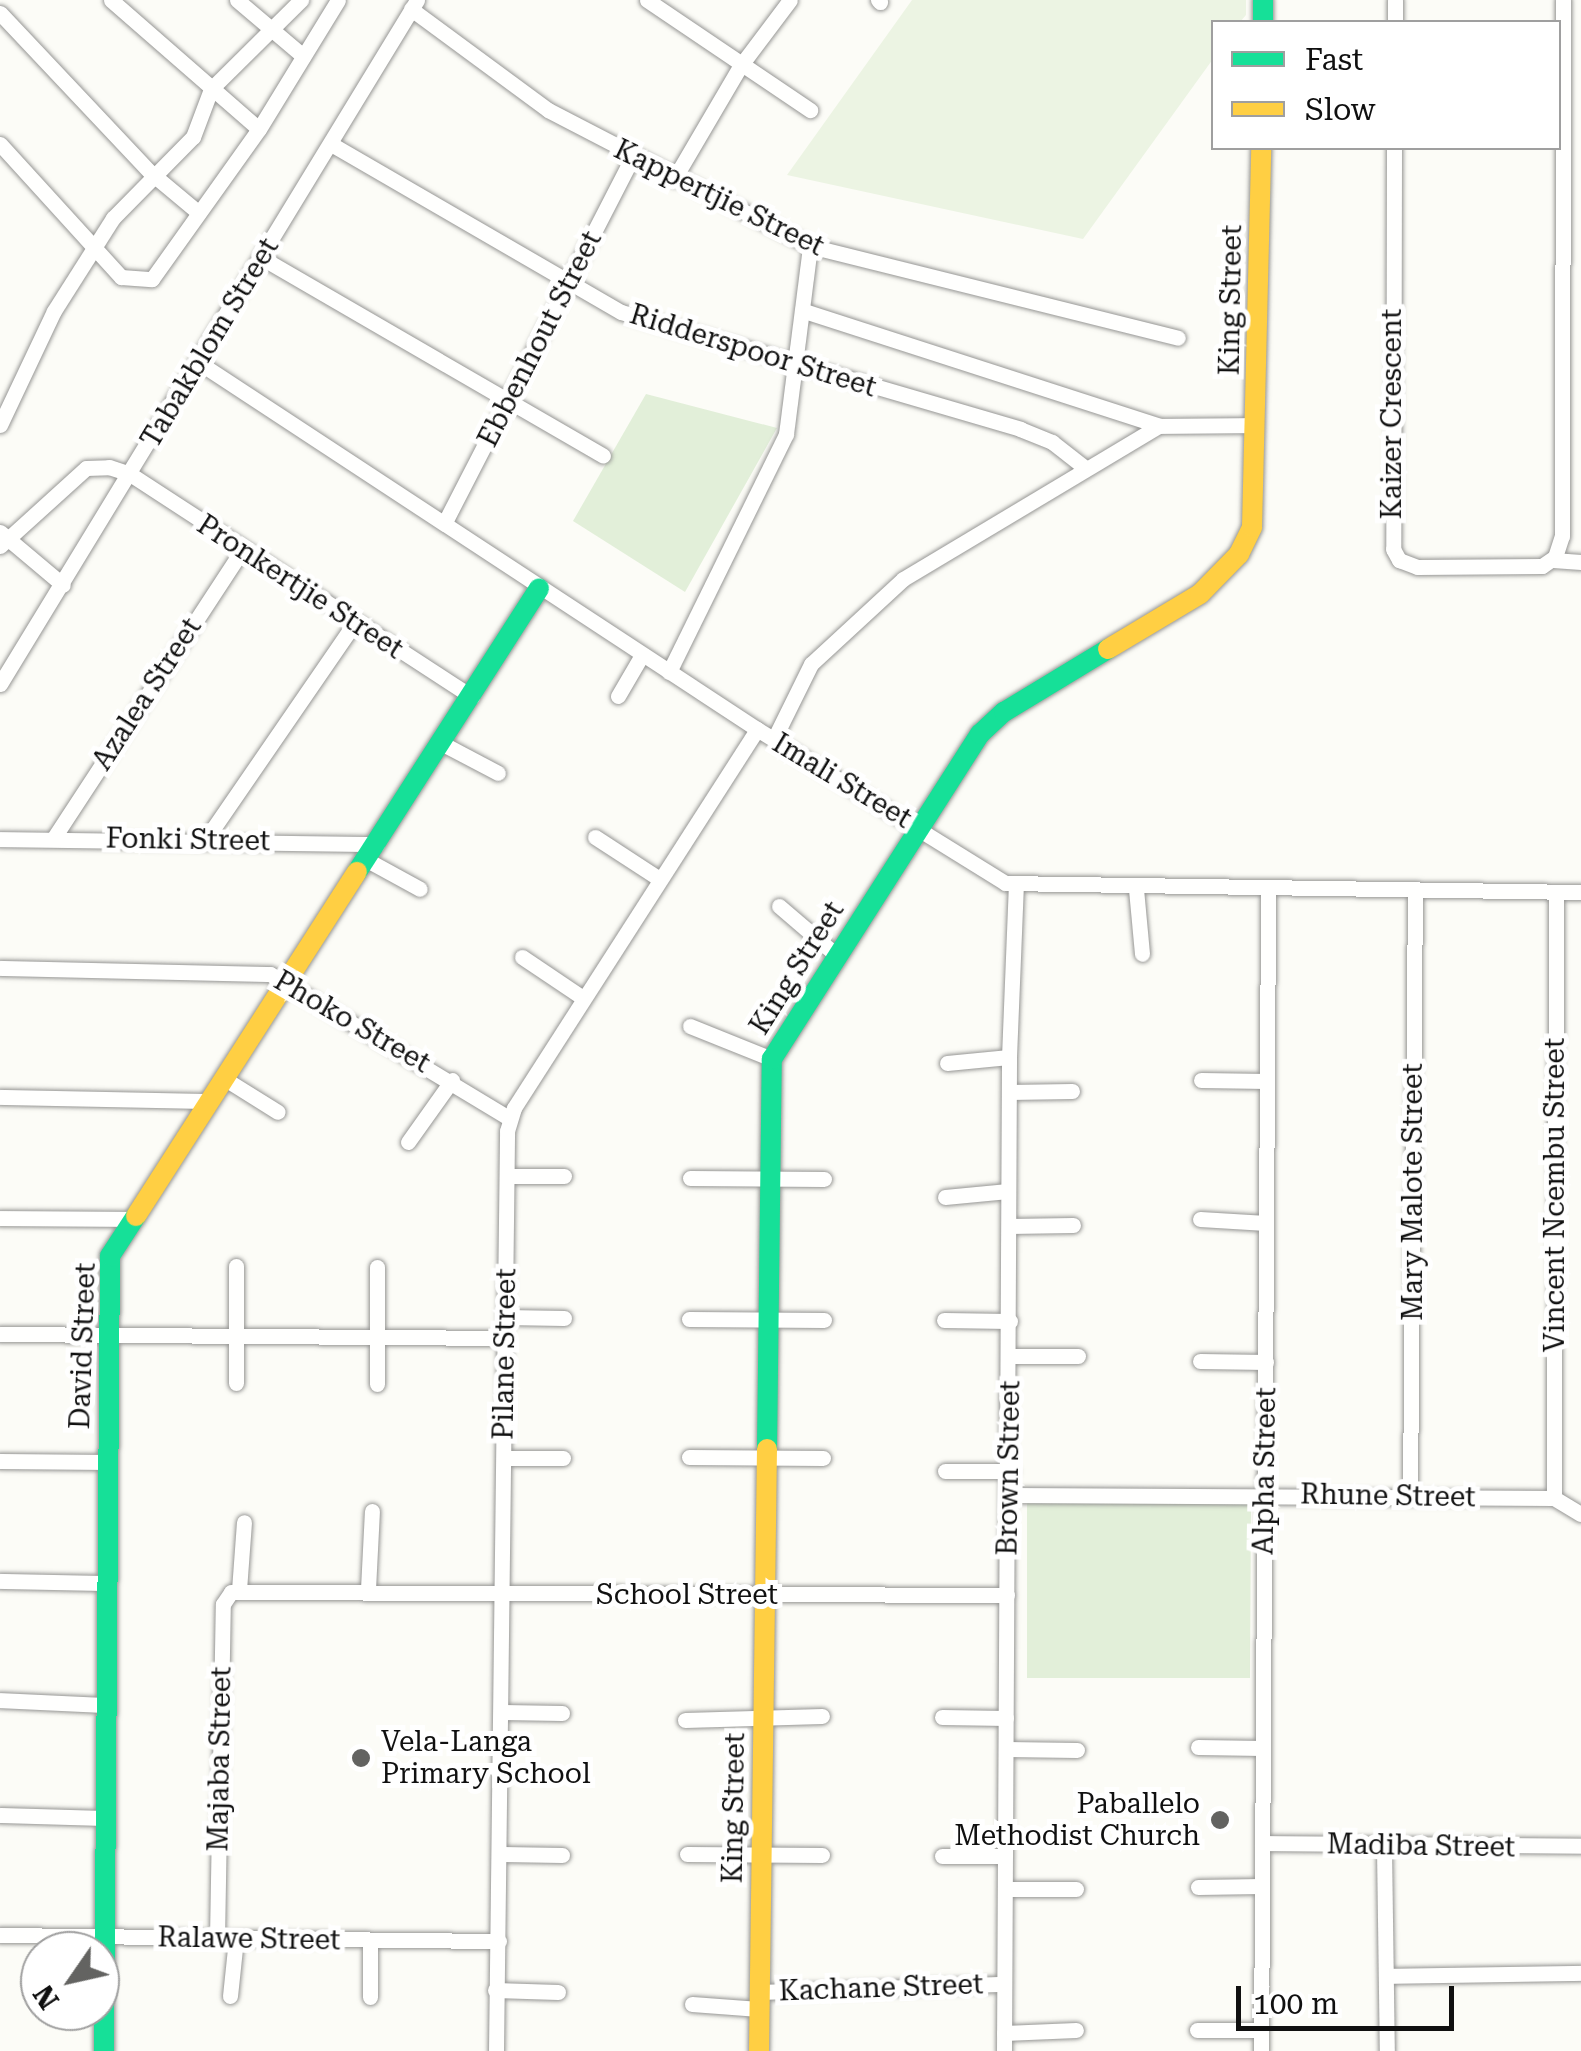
<!DOCTYPE html>
<html>
<head>
<meta charset="utf-8">
<style>
  body { margin:0 }
  #map { position:relative; width:1581px; height:2051px; overflow:hidden; background:#fcfcf7; font-family:"Roboto Serif",serif }
  div>[style] { position:absolute }
  [style*='--x'] { left:calc(var(--x)*1px); top:calc(var(--y)*1px); width:calc(var(--w)*1px); rotate:calc(var(--a)*1deg) }
  .green>* { inset:0; background:#e2efd9 }
  .pitch>* { inset:0; background:#ecf4e3 }
  .roads { filter:drop-shadow(0 0 2px #969694) drop-shadow(0 0 2px #969694) }
  .street>* { height:15px; margin:-7.5px; padding:0 7.5px; transform-origin:7.5px; border-radius:7.5px; background:#fffffe }
  .fast>* { height:20px; margin:-10px; padding:0 10px; transform-origin:10px; border-radius:10px; background:#16e098 }
  .slow>* { height:20px; margin:-10px; padding:0 10px; transform-origin:10px; border-radius:10px; background:#ffcf43 }
  .dots>* { width:28px; height:28px; translate:-50% -50%; box-sizing:border-box; border:5px solid #fff; border-radius:50% }
  span { translate:-50% -50%; white-space:nowrap; text-align:center; line-height:1.15; -webkit-text-stroke:10px #fff; paint-order:stroke }
  .street-label { font-size:28px; color:#101010 }
  .poi-label { font-size:28px; color:#101010 }
  .left { translate:0 -50%; text-align:left }
  .right { translate:-100% -50%; text-align:right }
  .legend { position:absolute; left:1211px; top:20px; width:350px; height:130px; box-sizing:border-box; background:#fff; border:2px solid #9f9f9f; margin:0; padding:12px 18px; list-style:none; font-size:30px; color:#101010 }
  .legend li { display:flex; align-items:center; gap:20px; height:50px }
  .legend b { width:50px; border:2px solid #9f9f9f }
  .north { position:absolute; left:20px; top:1931px; width:100px; height:100px; box-sizing:border-box; background:#fff; border:2px solid #9f9f9f; border-radius:50%; rotate:236deg; font-size:28px; font-weight:700; line-height:40px; text-align:center; color:#101010 }
  .north::after { content:''; display:block; margin:auto; width:35px; height:45px; background:#636361; clip-path:polygon(50% 0,100% 100%,50% 72%,0 100%) }
  .scale { position:absolute; left:1236px; top:1986px; width:218px; height:45px; box-sizing:border-box; border:5px solid #101010; border-top:0; padding-left:12px; font-size:30px; line-height:35px; white-space:nowrap; color:#101010; -webkit-text-stroke:8px #fff; paint-order:stroke }
</style>
</head>
<body>
<div id="map">
  <div class="green">
    <i style="clip-path:polygon(646px 394px,777px 428px,685px 592px,573px 521px)"></i>
    <i style="clip-path:polygon(1027px 1502px,1251px 1503px,1250px 1678px,1027px 1678px)"></i>
  </div>
  <div class="pitch">
    <i style="clip-path:polygon(912px 0,1246px 0,1246px 15px,1240px 22px,1214px 22px,1213px 59px,1083px 239px,787px 175px)"></i>
  </div>
  <div class="roads">
    <div class="street">
      <i style="--x:111;--y:0;--w:196;--a:41.1"></i>
      <i style="--x:237;--y:0;--w:87;--a:40.3"></i>
      <i style="--x:647;--y:0;--w:197;--a:34"></i>
      <i style="--x:878;--y:0;--w:3;--a:45"></i>
      <i style="--x:411;--y:9;--w:170;--a:36.4"></i>
      <i style="--x:548;--y:110;--w:295;--a:27.4"></i>
      <i style="--x:810;--y:246;--w:379;--a:14"></i>
      <i style="--x:0;--y:13;--w:220;--a:46.7"></i>
      <i style="--x:151;--y:173;--w:62;--a:39.8"></i>
      <i style="--x:1395;--y:22;--w:22;--a:-90"></i>
      <i style="--x:0;--y:144;--w:180;--a:47.7"></i>
      <i style="--x:121;--y:277;--w:31;--a:4"></i>
      <i style="--x:152;--y:279;--w:184;--a:-54.5"></i>
      <i style="--x:259;--y:129;--w:151;--a:-58.5"></i>
      <i style="--x:331;--y:144;--w:335;--a:30.1"></i>
      <i style="--x:621;--y:312;--w:416;--a:16.3"></i>
      <i style="--x:1020;--y:429;--w:35;--a:22"></i>
      <i style="--x:1052;--y:442;--w:41;--a:38"></i>
      <i style="--x:1394;--y:148;--w:401;--a:90.1"></i>
      <i style="--x:1393;--y:549;--w:13;--a:61"></i>
      <i style="--x:1399;--y:560;--w:19;--a:21"></i>
      <i style="--x:1417;--y:567;--w:125;--a:-0.5"></i>
      <i style="--x:1542;--y:566;--w:16;--a:-35"></i>
      <i style="--x:1555;--y:557;--w:22;--a:-72"></i>
      <i style="--x:1562;--y:536;--w:536;--a:-89.89"></i>
      <i style="--x:674;--y:179;--w:132;--a:-59.6"></i>
      <i style="--x:741;--y:65;--w:81;--a:-53"></i>
      <i style="--x:262;--y:258;--w:394;--a:30.1"></i>
      <i style="--x:804;--y:311;--w:373;--a:17.9"></i>
      <i style="--x:1159;--y:426;--w:97;--a:-0.6"></i>
      <i style="--x:198;--y:362;--w:669;--a:33.29"></i>
      <i style="--x:757;--y:729;--w:292;--a:31.8"></i>
      <i style="--x:1005;--y:883;--w:576;--a:0.9"></i>
      <i style="--x:0;--y:425;--w:126;--a:-64.7"></i>
      <i style="--x:54;--y:311;--w:110;--a:-57.6"></i>
      <i style="--x:113;--y:218;--w:114;--a:-45.4"></i>
      <i style="--x:193;--y:137;--w:51;--a:-69.4"></i>
      <i style="--x:211;--y:89;--w:127;--a:-44.7"></i>
      <i style="--x:446;--y:520;--w:407;--a:-62.8"></i>
      <i style="--x:0;--y:532;--w:82;--a:40.1"></i>
      <i style="--x:0;--y:546;--w:116;--a:-42.2"></i>
      <i style="--x:86;--y:468;--w:23;--a:-2"></i>
      <i style="--x:109;--y:467;--w:22;--a:18"></i>
      <i style="--x:130;--y:474;--w:408;--a:33.1"></i>
      <i style="--x:1553;--y:560;--w:28;--a:4"></i>
      <i style="--x:669;--y:672;--w:265;--a:-63.8"></i>
      <i style="--x:786;--y:434;--w:190;--a:-82.7"></i>
      <i style="--x:0;--y:684;--w:801;--a:-58.63"></i>
      <i style="--x:618;--y:696;--w:48;--a:-59.7"></i>
      <i style="--x:774;--y:739;--w:84;--a:-63.7"></i>
      <i style="--x:811;--y:664;--w:125;--a:-42.7"></i>
      <i style="--x:903;--y:579;--w:298;--a:-30.9"></i>
      <i style="--x:443;--y:744;--w:62;--a:27.8"></i>
      <i style="--x:595;--y:837;--w:75;--a:33.1"></i>
      <i style="--x:0;--y:839;--w:377;--a:0.8"></i>
      <i style="--x:53;--y:839;--w:345;--a:-56.8"></i>
      <i style="--x:206;--y:839;--w:261;--a:-55.5"></i>
      <i style="--x:367;--y:860;--w:60;--a:28.7"></i>
      <i style="--x:1136;--y:889;--w:65;--a:84.7"></i>
      <i style="--x:779;--y:906;--w:74;--a:40.6"></i>
      <i style="--x:522;--y:957;--w:73;--a:33.9"></i>
      <i style="--x:0;--y:968;--w:270;--a:1.3"></i>
      <i style="--x:270;--y:974;--w:280;--a:31.1"></i>
      <i style="--x:690;--y:1026;--w:88;--a:21.9"></i>
      <i style="--x:947;--y:1063;--w:62;--a:-5.5"></i>
      <i style="--x:225;--y:1079;--w:62;--a:31.9"></i>
      <i style="--x:1201;--y:1080;--w:66;--a:0.9"></i>
      <i style="--x:1009;--y:1092;--w:63;--a:-0.9"></i>
      <i style="--x:0;--y:1097;--w:211;--a:1.1"></i>
      <i style="--x:408;--y:1142;--w:76;--a:-54.6"></i>
      <i style="--x:507;--y:1176;--w:57;--a:0"></i>
      <i style="--x:690;--y:1178;--w:134;--a:0.4"></i>
      <i style="--x:945;--y:1197;--w:63;--a:-5.4"></i>
      <i style="--x:0;--y:1218;--w:135;--a:0.4"></i>
      <i style="--x:1200;--y:1219;--w:66;--a:3.5"></i>
      <i style="--x:1009;--y:1226;--w:64;--a:-0.9"></i>
      <i style="--x:505;--y:1317;--w:59;--a:1"></i>
      <i style="--x:689;--y:1319;--w:135;--a:0.4"></i>
      <i style="--x:944;--y:1320;--w:66;--a:0.9"></i>
      <i style="--x:0;--y:1334;--w:504;--a:0.45"></i>
      <i style="--x:1010;--y:1356;--w:68;--a:0"></i>
      <i style="--x:1200;--y:1361;--w:66;--a:0.9"></i>
      <i style="--x:236;--y:1383;--w:117;--a:-90"></i>
      <i style="--x:377;--y:1384;--w:117;--a:-90"></i>
      <i style="--x:689;--y:1457;--w:134;--a:0.4"></i>
      <i style="--x:504;--y:1458;--w:59;--a:0"></i>
      <i style="--x:0;--y:1461;--w:108;--a:0.5"></i>
      <i style="--x:945;--y:1471;--w:66;--a:0"></i>
      <i style="--x:1010;--y:1495;--w:544;--a:0.32"></i>
      <i style="--x:1554;--y:1498;--w:31;--a:31"></i>
      <i style="--x:1410;--y:1495;--w:606;--a:-89.53"></i>
      <i style="--x:1554;--y:1498;--w:606;--a:-89.81"></i>
      <i style="--x:0;--y:1581;--w:107;--a:1.1"></i>
      <i style="--x:368;--y:1589;--w:78;--a:-87.1"></i>
      <i style="--x:239;--y:1590;--w:68;--a:-85.8"></i>
      <i style="--x:0;--y:1700;--w:107;--a:2.7"></i>
      <i style="--x:503;--y:1712;--w:59;--a:1"></i>
      <i style="--x:942;--y:1717;--w:64;--a:0.9"></i>
      <i style="--x:685;--y:1720;--w:137;--a:-1.7"></i>
      <i style="--x:1198;--y:1747;--w:64;--a:0.9"></i>
      <i style="--x:1006;--y:1749;--w:71;--a:0.8"></i>
      <i style="--x:0;--y:1815;--w:105;--a:1.6"></i>
      <i style="--x:1262;--y:1843;--w:319;--a:0.5"></i>
      <i style="--x:1384;--y:1848;--w:203;--a:89.2"></i>
      <i style="--x:502;--y:1854;--w:60;--a:1"></i>
      <i style="--x:687;--y:1854;--w:135;--a:0.4"></i>
      <i style="--x:942;--y:1856;--w:63;--a:0"></i>
      <i style="--x:1198;--y:1887;--w:63;--a:-0.9"></i>
      <i style="--x:1005;--y:1889;--w:71;--a:0"></i>
      <i style="--x:0;--y:1935;--w:499;--a:0.7"></i>
      <i style="--x:217;--y:1938;--w:334;--a:-89"></i>
      <i style="--x:223;--y:1604;--w:14;--a:-56"></i>
      <i style="--x:231;--y:1592;--w:776;--a:0.22"></i>
      <i style="--x:370;--y:1940;--w:57;--a:90"></i>
      <i style="--x:1386;--y:1976;--w:195;--a:-0.9"></i>
      <i style="--x:495;--y:1990;--w:63;--a:1.8"></i>
      <i style="--x:759;--y:1992;--w:245;--a:-1.9"></i>
      <i style="--x:230;--y:1996;--w:57;--a:-84"></i>
      <i style="--x:692;--y:2004;--w:67;--a:4.3"></i>
      <i style="--x:1197;--y:2030;--w:64;--a:0"></i>
      <i style="--x:1004;--y:2033;--w:72;--a:-2.4"></i>
      <i style="--x:496;--y:2051;--w:920;--a:-89.31"></i>
      <i style="--x:507;--y:1131;--w:24;--a:-73"></i>
      <i style="--x:514;--y:1108;--w:450;--a:-57.3"></i>
      <i style="--x:1004;--y:2051;--w:994;--a:-89.71"></i>
      <i style="--x:1009;--y:1057;--w:171;--a:-87.7"></i>
      <i style="--x:1261;--y:2051;--w:1160;--a:-89.65"></i>
    </div>
    <div class="fast">
      <i style="--x:1263;--y:0;--w:22;--a:90"></i>
      <i style="--x:357;--y:872;--w:337;--a:-57.3"></i>
      <i style="--x:767;--y:1449;--w:390;--a:-89.3"></i>
      <i style="--x:772;--y:1059;--w:386;--a:-57.4"></i>
      <i style="--x:980;--y:734;--w:33;--a:-43"></i>
      <i style="--x:1004;--y:712;--w:122;--a:-31.2"></i>
      <i style="--x:104;--y:2051;--w:795;--a:-89.57"></i>
      <i style="--x:110;--y:1256;--w:48;--a:-57"></i>
    </div>
    <div class="slow">
      <i style="--x:1108;--y:649;--w:107;--a:-30.9"></i>
      <i style="--x:1200;--y:594;--w:56;--a:-45.7"></i>
      <i style="--x:1239;--y:554;--w:30;--a:-64"></i>
      <i style="--x:1252;--y:527;--w:379;--a:-88.6"></i>
      <i style="--x:136;--y:1216;--w:409;--a:-57.3"></i>
      <i style="--x:759;--y:2051;--w:602;--a:-89.24"></i>
    </div>
  </div>
  <div class="dots">
    <i style="left:361px;top:1758px;background:#636361"></i>
    <i style="left:1220px;top:1820px;background:#636361"></i>
  </div>
  <div class="street-label">
    <span style="left:719px;top:198px;rotate:26deg">Kappertjie Street</span>
    <span style="left:1231px;top:300px;rotate:-89deg">King Street</span>
    <span style="left:540px;top:339px;rotate:-63deg">Ebbenhout Street</span>
    <span style="left:210px;top:343px;rotate:-59deg">Tabakblom Street</span>
    <span style="left:753px;top:351px;rotate:17deg">Ridderspoor Street</span>
    <span style="left:1392px;top:414px;rotate:-90deg">Kaizer Crescent</span>
    <span style="left:300px;top:587px;rotate:33deg">Pronkertjie Street</span>
    <span style="left:147px;top:694px;rotate:-57deg">Azalea Street</span>
    <span style="left:842px;top:781px;rotate:31deg">Imali Street</span>
    <span style="left:188px;top:840px;rotate:1deg">Fonki Street</span>
    <span style="left:797px;top:968px;rotate:-58deg">King Street</span>
    <span style="left:352px;top:1022px;rotate:30deg">Phoko Street</span>
    <span style="left:1413px;top:1192px;rotate:-90deg">Mary Malote Street</span>
    <span style="left:1555px;top:1195px;rotate:-90deg">Vincent Ncembu Street</span>
    <span style="left:83px;top:1346px;rotate:-88deg">David Street</span>
    <span style="left:505px;top:1354px;rotate:-89deg">Pilane Street</span>
    <span style="left:1009px;top:1468px;rotate:-89deg">Brown Street</span>
    <span style="left:1265px;top:1471px;rotate:-89deg">Alpha Street</span>
    <span style="left:1388px;top:1496px;rotate:1deg">Rhune Street</span>
    <span style="left:687px;top:1595px">School Street</span>
    <span style="left:220px;top:1759px;rotate:-89deg">Majaba Street</span>
    <span style="left:734px;top:1808px;rotate:-89deg">King Street</span>
    <span style="left:1421px;top:1846px;rotate:1deg">Madiba Street</span>
    <span style="left:249px;top:1939px;rotate:1deg">Ralawe Street</span>
    <span style="left:881px;top:1988px;rotate:-2deg">Kachane Street</span>
  </div>
  <div class="poi-label">
    <span class="left" style="left:381px;top:1758px">Vela-Langa<br>Primary School</span>
    <span class="right" style="left:1200px;top:1820px">Paballelo<br>Methodist Church</span>
  </div>
  <ul class="legend">
  <li><b style="height:12px;background:#16e098"></b>Fast</li>
  <li><b style="height:12px;background:#ffcf43"></b>Slow</li>
  </ul>
  <div class="north">N</div>
  <div class="scale">100 m</div>
</div>
</body>
</html>
